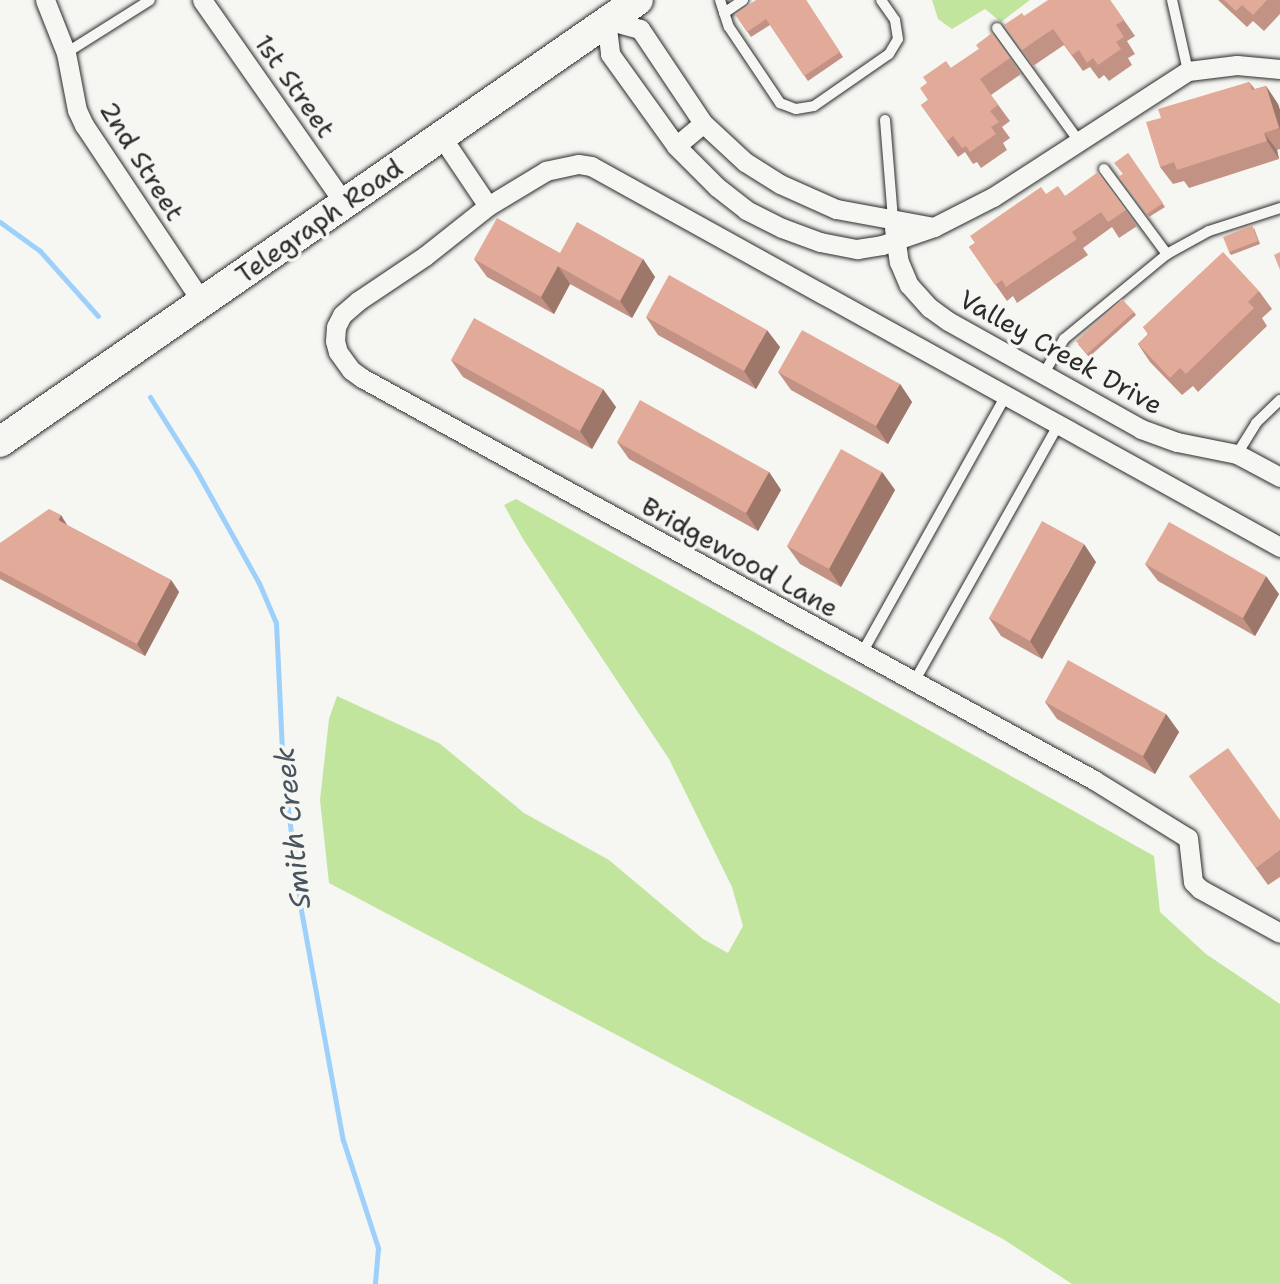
<!DOCTYPE html>
<html>
<head>
<meta charset="utf-8">
<style>
  body { margin:0 }
  #map { position:relative; width:1280px; height:1284px; overflow:hidden; background:#f6f6f2; font-family:"Shantell Sans",sans-serif }
  div>[style] { position:absolute }
  [style*='--x'] { left:calc(var(--x)*1px); top:calc(var(--y)*1px); width:calc(var(--w)*1px); rotate:calc(var(--a)*1deg) }
  .green>* { inset:0; background:#c2e59e }
  .stream>* { height:5px; margin:-2.5px; padding:0 2.5px; transform-origin:2.5px; border-radius:2.5px; background:#9dd0fa }
  .roads { filter:drop-shadow(0 0 2px #2b2b2b) drop-shadow(0 0 2px #2b2b2b) }
  .lane>* { height:10px; margin:-5px; padding:0 5px; transform-origin:5px; border-radius:5px; background:#f6f6f2 }
  .street>* { height:19px; margin:-9.5px; padding:0 9.5px; transform-origin:9.5px; border-radius:9.5px; background:#f6f6f2 }
  .primary>* { height:30px; margin:-15px; padding:0 15px; transform-origin:15px; border-radius:15px; background:#f6f6f2 }
  .wall>* { inset:0; background:#c29284 }
  .shaded-wall>* { inset:0; background:#9e776b }
  .building>* { inset:0; background:#e2aa99 }
  span { translate:-50% -50%; white-space:nowrap; text-align:center; line-height:1.15; -webkit-text-stroke:7px #f6f6f2; paint-order:stroke }
  .street-label { font-size:26px; color:#2b2b2b }
  .water-label { font-size:28px; color:#48545f; font-style:italic }
</style>
</head>
<body>
<div id="map">
  <div class="green">
    <i style="clip-path:polygon(932px 0,1030px 0,1001px 22px,985px 9px,952px 29px,938px 19px)"></i>
    <i style="clip-path:polygon(516px 499px,1154px 856px,1160px 912px,1206px 954px,1280px 1004px,1280px 1284px,1072px 1284px,1003px 1239px,329px 883px,320px 800px,329px 719px,337px 696px,439px 743px,524px 813px,609px 860px,703px 939px,728px 953px,743px 926px,732px 887px,669px 759px,523px 539px,504px 505px)"></i>
  </div>
  <div class="stream">
    <i style="--x:0;--y:222;--w:49;--a:35.9"></i>
    <i style="--x:40;--y:251;--w:87;--a:48.3"></i>
    <i style="--x:150;--y:397;--w:86;--a:57.8"></i>
    <i style="--x:196;--y:470;--w:129;--a:60.9"></i>
    <i style="--x:259;--y:583;--w:43;--a:67"></i>
    <i style="--x:276;--y:623;--w:147;--a:87.3"></i>
    <i style="--x:283;--y:770;--w:141;--a:82.7"></i>
    <i style="--x:301;--y:910;--w:234;--a:79.7"></i>
    <i style="--x:343;--y:1140;--w:114;--a:72"></i>
    <i style="--x:378;--y:1248;--w:36;--a:95"></i>
  </div>
  <div class="roads">
    <div class="lane">
      <i style="--x:720;--y:0;--w:28;--a:72"></i>
      <i style="--x:729;--y:27;--w:92;--a:56.1"></i>
      <i style="--x:780;--y:103;--w:17;--a:21"></i>
      <i style="--x:796;--y:109;--w:18;--a:-9"></i>
      <i style="--x:814;--y:106;--w:91;--a:-34.7"></i>
      <i style="--x:889;--y:54;--w:17;--a:-59"></i>
      <i style="--x:898;--y:39;--w:19;--a:-99"></i>
      <i style="--x:895;--y:20;--w:24;--a:-125"></i>
      <i style="--x:1172;--y:0;--w:73;--a:77.3"></i>
      <i style="--x:724;--y:13;--w:23;--a:-34"></i>
      <i style="--x:997;--y:28;--w:138;--a:54.1"></i>
      <i style="--x:66;--y:53;--w:99;--a:-32.2"></i>
      <i style="--x:885;--y:120;--w:99;--a:85.4"></i>
      <i style="--x:1104;--y:169;--w:106;--a:53.5"></i>
      <i style="--x:1043;--y:375;--w:42;--a:-59.7"></i>
      <i style="--x:1064;--y:339;--w:134;--a:-39.5"></i>
      <i style="--x:1167;--y:254;--w:48;--a:-28.7"></i>
      <i style="--x:1209;--y:231;--w:75;--a:-17.9"></i>
      <i style="--x:1237;--y:454;--w:36;--a:-58"></i>
      <i style="--x:1256;--y:423;--w:33;--a:-44"></i>
      <i style="--x:862;--y:653;--w:293;--a:-60.8"></i>
      <i style="--x:914;--y:682;--w:295;--a:-60.7"></i>
    </div>
    <div class="street">
      <i style="--x:45;--y:0;--w:57;--a:68.4"></i>
      <i style="--x:66;--y:53;--w:58;--a:79.1"></i>
      <i style="--x:77;--y:110;--w:17;--a:65"></i>
      <i style="--x:84;--y:125;--w:213;--a:56.3"></i>
      <i style="--x:202;--y:0;--w:248;--a:55"></i>
      <i style="--x:441;--y:136;--w:84;--a:56.1"></i>
      <i style="--x:676;--y:146;--w:35;--a:-40"></i>
      <i style="--x:934;--y:227;--w:100;--a:-169.6"></i>
      <i style="--x:836;--y:209;--w:61;--a:-155.9"></i>
      <i style="--x:780;--y:184;--w:41;--a:-147.8"></i>
      <i style="--x:745;--y:162;--w:57;--a:-137.1"></i>
      <i style="--x:703;--y:123;--w:113;--a:-123.8"></i>
      <i style="--x:640;--y:29;--w:35;--a:-165"></i>
      <i style="--x:606;--y:20;--w:34;--a:83"></i>
      <i style="--x:610;--y:54;--w:113;--a:54.3"></i>
      <i style="--x:676;--y:146;--w:58;--a:45"></i>
      <i style="--x:717;--y:187;--w:37;--a:38"></i>
      <i style="--x:746;--y:210;--w:40;--a:26.6"></i>
      <i style="--x:782;--y:228;--w:40;--a:20.2"></i>
      <i style="--x:820;--y:242;--w:38;--a:11"></i>
      <i style="--x:857;--y:249;--w:25;--a:-9"></i>
      <i style="--x:882;--y:245;--w:55;--a:-19.1"></i>
      <i style="--x:934;--y:227;--w:66;--a:-27"></i>
      <i style="--x:993;--y:197;--w:232;--a:-32.9"></i>
      <i style="--x:1188;--y:71;--w:49;--a:-7"></i>
      <i style="--x:1237;--y:65;--w:43;--a:5.3"></i>
      <i style="--x:894;--y:228;--w:34;--a:82"></i>
      <i style="--x:899;--y:262;--w:25;--a:67"></i>
      <i style="--x:909;--y:285;--w:31;--a:48"></i>
      <i style="--x:930;--y:308;--w:22;--a:36"></i>
      <i style="--x:948;--y:321;--w:221;--a:29.2"></i>
      <i style="--x:1141;--y:429;--w:38;--a:20"></i>
      <i style="--x:1177;--y:442;--w:61;--a:11.3"></i>
      <i style="--x:1237;--y:454;--w:49;--a:28.1"></i>
      <i style="--x:1280;--y:547;--w:787;--a:-151.06"></i>
      <i style="--x:591;--y:166;--w:13;--a:-171"></i>
      <i style="--x:578;--y:164;--w:33;--a:168"></i>
      <i style="--x:546;--y:171;--w:68;--a:148.9"></i>
      <i style="--x:488;--y:206;--w:80;--a:141.6"></i>
      <i style="--x:425;--y:256;--w:81;--a:146.1"></i>
      <i style="--x:358;--y:301;--w:21;--a:139"></i>
      <i style="--x:342;--y:315;--w:13;--a:117"></i>
      <i style="--x:336;--y:327;--w:14;--a:94"></i>
      <i style="--x:335;--y:341;--w:11;--a:75"></i>
      <i style="--x:338;--y:352;--w:22;--a:54"></i>
      <i style="--x:351;--y:370;--w:14;--a:36"></i>
      <i style="--x:362;--y:378;--w:835;--a:28.77"></i>
      <i style="--x:1094;--y:780;--w:110;--a:31.7"></i>
      <i style="--x:1188;--y:838;--w:44;--a:83.5"></i>
      <i style="--x:1193;--y:882;--w:10;--a:45"></i>
      <i style="--x:1200;--y:889;--w:91;--a:28.8"></i>
    </div>
    <div class="primary">
      <i style="--x:0;--y:442;--w:776;--a:-34.71"></i>
    </div>
  </div>
  <div class="wall">
    <i style="clip-path:polygon(806px 0,843px 57px,808px 81px,770px 25px,751px 37px,735px 14px)"></i>
    <i style="clip-path:polygon(1110px 0,1135px 36px,1127px 41px,1135px 54px,1128px 58px,1132px 65px,1109px 81px,1104px 75px,1099px 79px,1090px 67px,1083px 71px,1064px 45px,1033px 66px,1004px 25px,1024px 16px)"></i>
    <i style="clip-path:polygon(1218px 0,1280px 0,1280px 14px,1264px 31px,1253px 21px,1247px 27px)"></i>
    <i style="clip-path:polygon(992px 33px,1021px 74px,991px 95px,1010px 121px,1002px 127px,1010px 138px,1003px 143px,1007px 150px,981px 168px,977px 162px,973px 164px,965px 152px,958px 157px,921px 105px,928px 100px,951px 68px,979px 49px)"></i>
    <i style="clip-path:polygon(1249px 82px,1255px 89px,1266px 86px,1278px 104px,1280px 110px,1280px 149px,1277px 150px,1279px 159px,1189px 188px,1184px 181px,1173px 184px,1160px 167px,1161px 118px)"></i>
    <i style="clip-path:polygon(1128px 153px,1165px 207px,1149px 217px,1119px 177px,1123px 174px)"></i>
    <i style="clip-path:polygon(1046px 194px,1065px 196px,1126px 210px,1137px 226px,1119px 238px,1112px 227px,1083px 248px,1088px 255px,1017px 303px,1013px 296px,1007px 301px,969px 247px)"></i>
    <i style="clip-path:polygon(1254px 228px,1260px 244px,1231px 255px,1229px 252px)"></i>
    <i style="clip-path:polygon(560px 253px,643px 259px,655px 277px,632px 318px,570px 284px,554px 314px,487px 277px,474px 259px)"></i>
    <i style="clip-path:polygon(1259px 291px,1272px 309px,1262px 318px,1267px 326px,1198px 392px,1193px 386px,1182px 395px,1150px 362px,1138px 344px,1148px 334px,1143px 327px)"></i>
    <i style="clip-path:polygon(1134px 312px,1136px 315px,1089px 357px,1078px 344px)"></i>
    <i style="clip-path:polygon(646px 317px,780px 347px,756px 389px,658px 335px)"></i>
    <i style="clip-path:polygon(451px 360px,616px 407px,592px 449px,463px 377px)"></i>
    <i style="clip-path:polygon(778px 372px,900px 384px,912px 402px,888px 444px,791px 390px)"></i>
    <i style="clip-path:polygon(617px 442px,769px 472px,781px 490px,758px 531px,629px 459px)"></i>
    <i style="clip-path:polygon(882px 472px,895px 490px,841px 587px,800px 564px,787px 546px)"></i>
    <i style="clip-path:polygon(68px 526px,171px 580px,179px 592px,145px 656px,0 579px,0 543px)"></i>
    <i style="clip-path:polygon(1096px 562px,1042px 659px,1001px 636px,989px 618px)"></i>
    <i style="clip-path:polygon(1145px 564px,1279px 594px,1255px 636px,1158px 581px)"></i>
    <i style="clip-path:polygon(1045px 702px,1166px 714px,1179px 732px,1155px 774px,1057px 719px)"></i>
    <i style="clip-path:polygon(1189px 776px,1280px 820px,1280px 877px,1268px 885px)"></i>
  </div>
  <div class="shaded-wall">
    <i style="clip-path:polygon(1266px 86px,1278px 104px,1280px 110px,1280px 130px)"></i>
    <i style="clip-path:polygon(1264px 133px,1277px 150px,1279px 159px,1267px 141px)"></i>
    <i style="clip-path:polygon(643px 259px,655px 277px,632px 318px,620px 301px)"></i>
    <i style="clip-path:polygon(558px 266px,570px 284px,554px 314px,541px 297px)"></i>
    <i style="clip-path:polygon(767px 330px,780px 347px,756px 389px,744px 371px)"></i>
    <i style="clip-path:polygon(900px 384px,912px 402px,888px 444px,876px 426px)"></i>
    <i style="clip-path:polygon(603px 389px,616px 407px,592px 449px,580px 431px)"></i>
    <i style="clip-path:polygon(769px 472px,781px 490px,758px 531px,746px 513px)"></i>
    <i style="clip-path:polygon(882px 472px,895px 490px,841px 587px,829px 569px)"></i>
    <i style="clip-path:polygon(61px 515px,69px 528px,58px 520px)"></i>
    <i style="clip-path:polygon(1084px 544px,1096px 562px,1042px 659px,1030px 641px)"></i>
    <i style="clip-path:polygon(1266px 576px,1279px 594px,1255px 636px,1243px 618px)"></i>
    <i style="clip-path:polygon(171px 580px,179px 592px,145px 656px,137px 644px)"></i>
    <i style="clip-path:polygon(1166px 714px,1179px 732px,1155px 774px,1143px 756px)"></i>
  </div>
  <div class="building">
    <i style="clip-path:polygon(756px 0,806px 0,840px 52px,804px 76px,766px 19px,747px 32px,735px 14px)"></i>
    <i style="clip-path:polygon(1048px 0,1110px 0,1124px 20px,1116px 25px,1124px 37px,1116px 42px,1121px 49px,1098px 65px,1093px 58px,1087px 63px,1079px 50px,1072px 55px,1053px 29px,1022px 50px,1004px 25px,1022px 13px,1024px 16px)"></i>
    <i style="clip-path:polygon(1224px 0,1267px 0,1253px 15px,1242px 5px,1236px 11px)"></i>
    <i style="clip-path:polygon(992px 33px,1010px 58px,980px 79px,998px 105px,990px 111px,999px 122px,991px 127px,996px 134px,970px 152px,966px 146px,962px 148px,953px 136px,947px 141px,921px 105px,928px 100px,920px 88px,927px 83px,923px 77px,946px 61px,951px 68px,979px 49px,976px 45px)"></i>
    <i style="clip-path:polygon(1249px 82px,1252px 90px,1266px 86px,1279px 128px,1264px 133px,1267px 141px,1177px 170px,1174px 162px,1160px 167px,1146px 122px,1161px 118px,1158px 109px)"></i>
    <i style="clip-path:polygon(1128px 153px,1163px 203px,1147px 214px,1119px 177px,1123px 174px,1114px 163px)"></i>
    <i style="clip-path:polygon(1098px 172px,1126px 210px,1108px 222px,1101px 212px,1072px 232px,1077px 239px,1006px 287px,1002px 280px,995px 285px,969px 247px,975px 243px,970px 236px,1041px 187px,1046px 194px,1058px 186px,1065px 196px)"></i>
    <i style="clip-path:polygon(497px 218px,560px 253px,577px 222px,643px 259px,620px 301px,558px 266px,541px 297px,474px 259px)"></i>
    <i style="clip-path:polygon(1252px 225px,1258px 241px,1229px 252px,1223px 237px)"></i>
    <i style="clip-path:polygon(1223px 252px,1259px 291px,1248px 302px,1254px 308px,1186px 374px,1180px 368px,1170px 378px,1138px 344px,1149px 334px,1143px 327px)"></i>
    <i style="clip-path:polygon(1280px 252px,1280px 270px,1274px 255px)"></i>
    <i style="clip-path:polygon(669px 275px,767px 330px,744px 371px,646px 317px)"></i>
    <i style="clip-path:polygon(1122px 299px,1134px 312px,1087px 354px,1076px 341px)"></i>
    <i style="clip-path:polygon(474px 318px,603px 389px,580px 431px,451px 360px)"></i>
    <i style="clip-path:polygon(802px 330px,900px 384px,876px 426px,778px 372px)"></i>
    <i style="clip-path:polygon(640px 400px,769px 472px,746px 513px,617px 442px)"></i>
    <i style="clip-path:polygon(841px 449px,882px 472px,829px 569px,787px 546px)"></i>
    <i style="clip-path:polygon(49px 509px,61px 515px,58px 520px,171px 580px,137px 644px,0 571px,0 543px)"></i>
    <i style="clip-path:polygon(1042px 521px,1084px 544px,1030px 641px,989px 618px)"></i>
    <i style="clip-path:polygon(1169px 522px,1266px 576px,1243px 618px,1145px 564px)"></i>
    <i style="clip-path:polygon(1068px 660px,1166px 714px,1143px 756px,1045px 702px)"></i>
    <i style="clip-path:polygon(1228px 748px,1280px 820px,1280px 850px,1256px 868px,1189px 776px)"></i>
  </div>
  <div class="street-label">
    <span style="left:295px;top:86px;rotate:55deg">1st Street</span>
    <span style="left:142px;top:161px;rotate:58deg">2nd Street</span>
    <span style="left:319px;top:221px;rotate:-35deg">Telegraph Road</span>
    <span style="left:1061px;top:352px;rotate:29deg">Valley Creek Drive</span>
    <span style="left:740px;top:557px;rotate:29deg">Bridgewood Lane</span>
  </div>
  <div class="water-label">
    <span style="left:292px;top:828px;rotate:-96deg">Smith Creek</span>
  </div>
</div>
</body>
</html>
